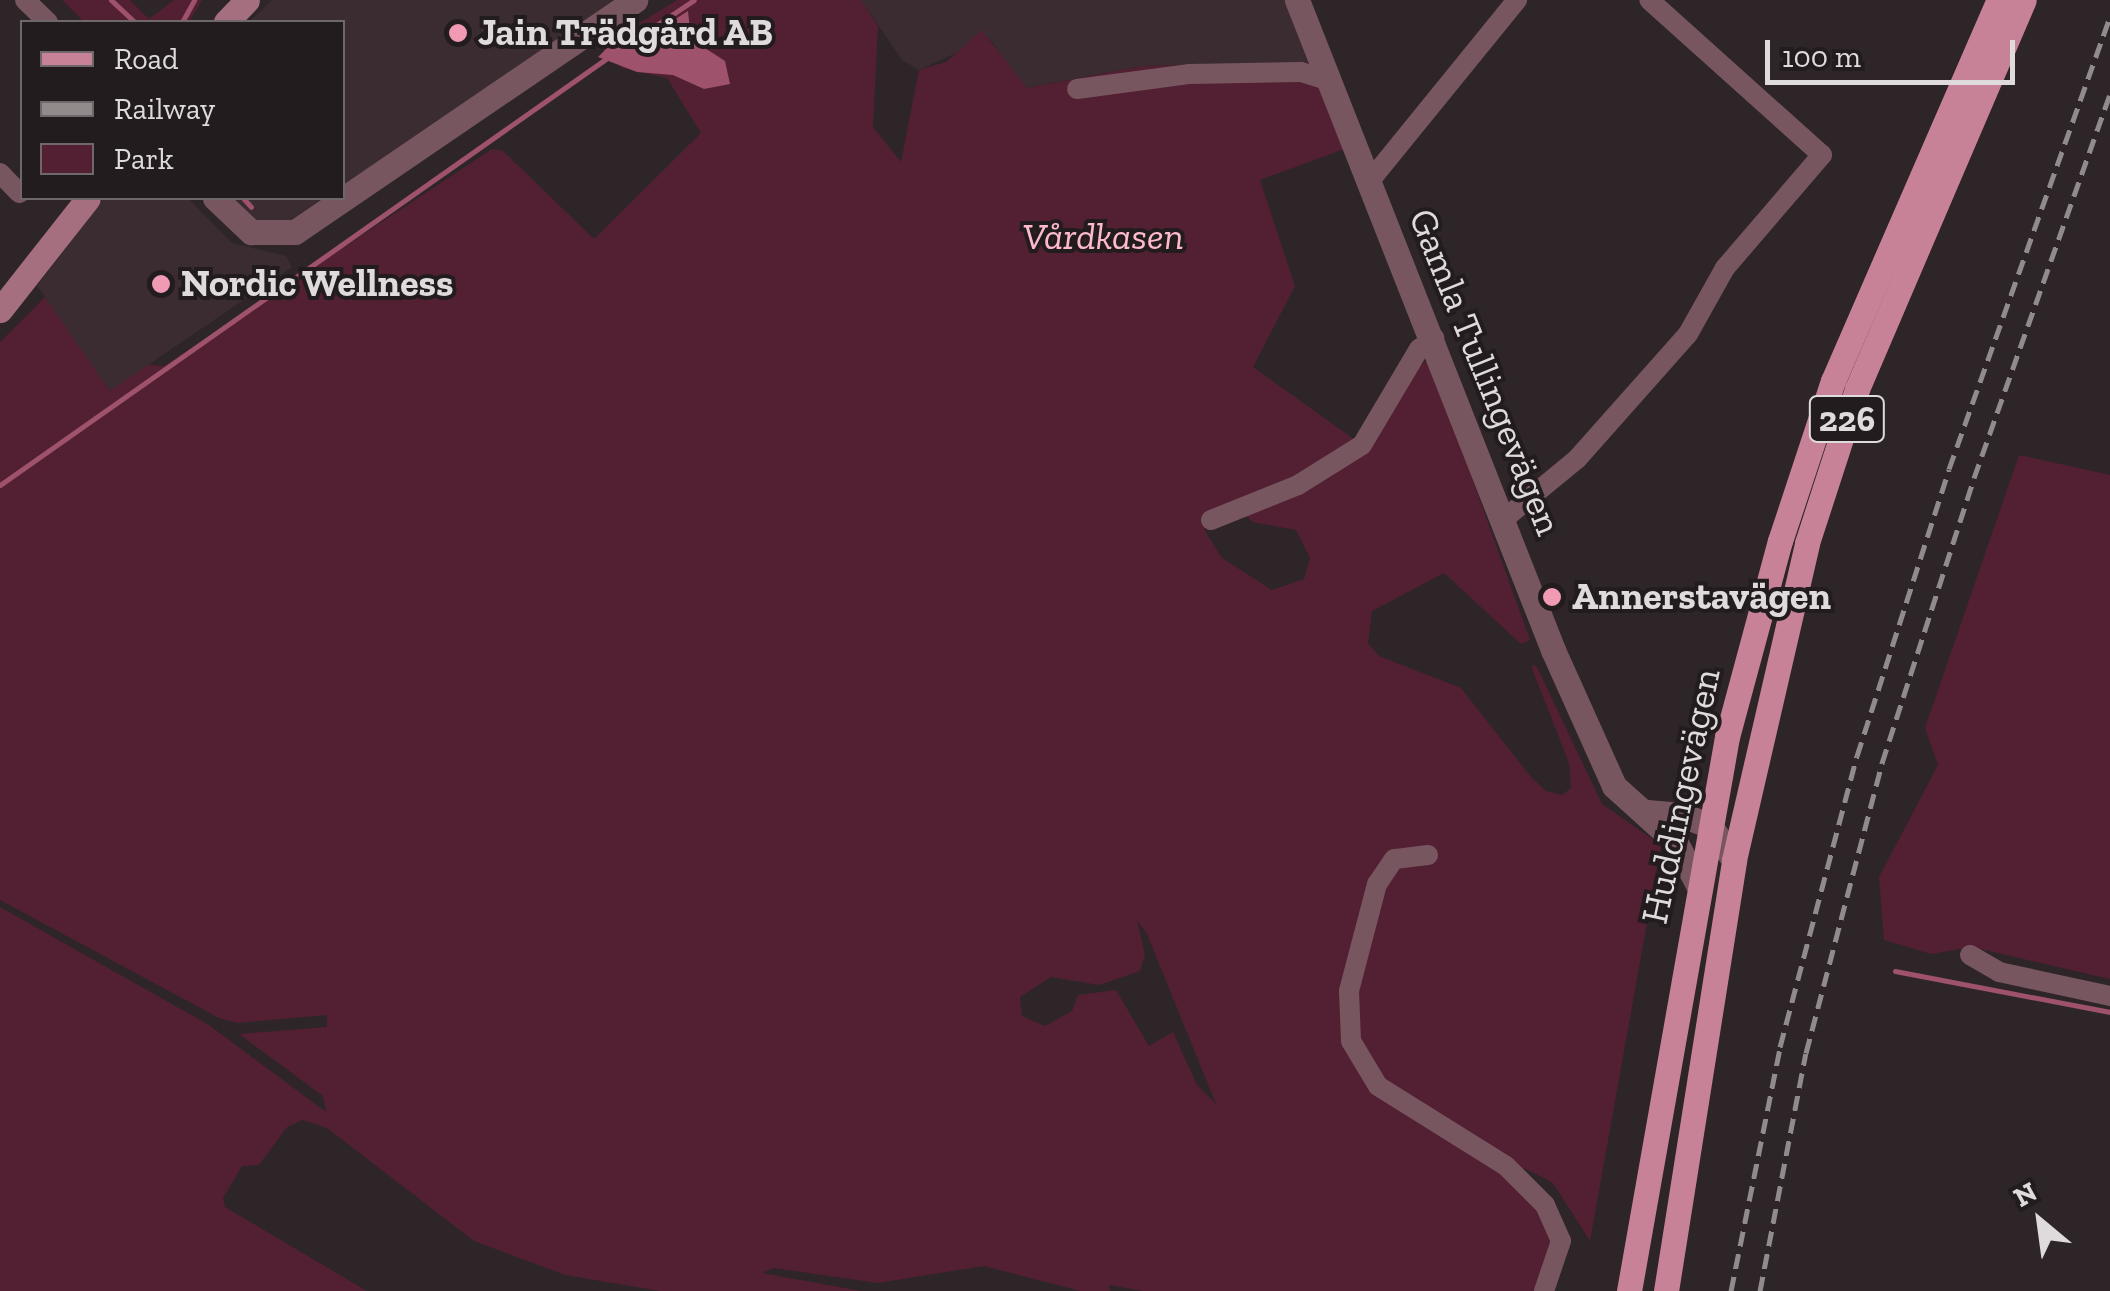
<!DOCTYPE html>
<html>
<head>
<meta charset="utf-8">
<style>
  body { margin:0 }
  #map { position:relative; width:2110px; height:1291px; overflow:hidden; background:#2d2527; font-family:"Zilla Slab",serif }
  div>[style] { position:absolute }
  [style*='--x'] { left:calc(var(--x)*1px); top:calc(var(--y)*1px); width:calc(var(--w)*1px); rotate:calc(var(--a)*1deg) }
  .built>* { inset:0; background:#3a2c30 }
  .green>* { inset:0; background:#522032 }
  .water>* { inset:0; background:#9f526b }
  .stream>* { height:5px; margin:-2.5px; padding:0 2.5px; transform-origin:2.5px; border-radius:2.5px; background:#9f526b }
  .minor>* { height:20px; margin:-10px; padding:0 10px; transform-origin:10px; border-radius:10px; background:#785660 }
  .tertiary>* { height:25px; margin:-12.5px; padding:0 12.5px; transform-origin:12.5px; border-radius:12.5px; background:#785660 }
  .secondary>* { height:25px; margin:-12.5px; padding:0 12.5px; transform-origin:12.5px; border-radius:12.5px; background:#a56f7f }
  .primary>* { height:25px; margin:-12.5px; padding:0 12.5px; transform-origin:12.5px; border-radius:12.5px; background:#c88297 }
  .rail>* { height:5px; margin-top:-2.5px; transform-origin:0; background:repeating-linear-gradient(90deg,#918b8c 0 15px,transparent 0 23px) }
  .dots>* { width:28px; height:28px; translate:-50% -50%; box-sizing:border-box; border:5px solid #231c1e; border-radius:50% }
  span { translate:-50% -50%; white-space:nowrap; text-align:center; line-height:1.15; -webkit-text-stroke:8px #231c1e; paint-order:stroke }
  .shield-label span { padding:2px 8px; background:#231c1e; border:2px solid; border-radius:8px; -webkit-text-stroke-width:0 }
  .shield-label { font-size:35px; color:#dfdadb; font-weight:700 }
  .poi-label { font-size:38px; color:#dfdadb; font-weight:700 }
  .left { translate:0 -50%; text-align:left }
  .park-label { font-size:38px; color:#febacd; font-style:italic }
  .street-label { font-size:38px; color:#dfdadb }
  .legend { position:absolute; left:20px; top:20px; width:325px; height:180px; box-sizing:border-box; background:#231c1e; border:2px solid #6e686a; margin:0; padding:12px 18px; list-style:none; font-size:30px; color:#dfdadb }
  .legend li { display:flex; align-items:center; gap:20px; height:50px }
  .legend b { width:50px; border:2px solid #6e686a }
  .north { position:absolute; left:1990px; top:1171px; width:100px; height:100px; -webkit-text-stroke:8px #231c1e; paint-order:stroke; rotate:331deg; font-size:28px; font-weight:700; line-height:40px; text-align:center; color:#dfdadb }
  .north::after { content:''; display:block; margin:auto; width:35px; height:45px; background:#dfdadb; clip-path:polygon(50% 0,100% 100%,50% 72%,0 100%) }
  .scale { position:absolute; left:1765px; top:40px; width:250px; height:45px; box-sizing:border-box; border:5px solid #dfdadb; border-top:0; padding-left:12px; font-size:30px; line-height:35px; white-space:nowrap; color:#dfdadb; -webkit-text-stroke:8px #231c1e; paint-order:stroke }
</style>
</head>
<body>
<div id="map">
  <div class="built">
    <i style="clip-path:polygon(272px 0,614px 0,343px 188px,342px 22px,249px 22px)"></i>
    <i style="clip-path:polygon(861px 0,1291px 0,1317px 62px,1142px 66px,1026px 88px,989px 38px,919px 70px,902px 60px)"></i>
    <i style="clip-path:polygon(104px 198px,188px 198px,232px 243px,286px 256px,292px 267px,110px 391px,37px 286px)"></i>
    <i style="clip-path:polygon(230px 198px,328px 198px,292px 223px,260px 225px)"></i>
  </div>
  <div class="green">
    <i style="clip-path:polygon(62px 0,130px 0,149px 19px,174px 0,202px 0,189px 22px,84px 22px)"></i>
    <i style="clip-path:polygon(evenodd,677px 0,861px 0,878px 26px,873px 127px,901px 162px,919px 70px,946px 62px,982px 30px,1027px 88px,1142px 66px,1317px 62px,1350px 147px,1260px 180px,1295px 286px,1253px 367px,1358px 442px,1290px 483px,1205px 515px,1205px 531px,1222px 558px,1272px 590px,1304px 579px,1310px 558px,1296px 530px,1252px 522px,1244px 513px,1363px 450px,1408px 376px,1429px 358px,1530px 640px,1521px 644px,1444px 573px,1372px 611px,1368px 643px,1379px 656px,1461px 688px,1531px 777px,1546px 791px,1562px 795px,1571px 788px,1569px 763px,1531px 666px,1536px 665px,1602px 804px,1661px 845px,1590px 1241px,1553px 1183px,1524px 1168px,1522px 1197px,1543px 1210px,1554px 1237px,1553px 1259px,1535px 1291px,1143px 1291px,1109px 1285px,1110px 1291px,1080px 1291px,984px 1266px,878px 1283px,774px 1268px,762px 1273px,861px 1291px,660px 1291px,565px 1275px,474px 1241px,327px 1128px,303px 1120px,287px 1127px,259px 1165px,242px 1166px,223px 1198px,225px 1207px,367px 1291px,0 1291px,0 907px,209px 1025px,326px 1112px,323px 1096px,239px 1034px,327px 1027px,327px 1015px,237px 1023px,219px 1018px,0 900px,0 342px,45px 297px,110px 391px,148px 365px,164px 366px,492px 149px,503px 151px,594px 239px,701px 133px,667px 78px,622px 68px,601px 47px,677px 0,1137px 920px,1147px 934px,1216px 1104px,1197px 1085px,1173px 1032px,1149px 1046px,1116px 990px,1078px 995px,1072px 1011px,1045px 1026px,1022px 1016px,1020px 997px,1051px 977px,1099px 985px,1140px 971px,1145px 955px,1137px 920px)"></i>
    <i style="clip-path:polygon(2019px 455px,2110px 475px,2110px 979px,1972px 947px,1931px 954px,1884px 940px,1879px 877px,1938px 765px,1925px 728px)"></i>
  </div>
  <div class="water">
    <i style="clip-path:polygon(688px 11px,691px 39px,725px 61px,730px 84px,704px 89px,673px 75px,637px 72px,598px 57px,612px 43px,628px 36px,639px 42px)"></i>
  </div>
  <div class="stream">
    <i style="--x:111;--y:0;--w:33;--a:43"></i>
    <i style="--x:182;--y:22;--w:25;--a:-61"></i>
    <i style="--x:628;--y:44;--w:79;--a:-33.7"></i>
    <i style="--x:243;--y:198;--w:12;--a:48"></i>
    <i style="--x:0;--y:485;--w:742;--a:-35.12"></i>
    <i style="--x:1895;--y:971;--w:219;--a:10.8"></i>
  </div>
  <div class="minor">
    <i style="--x:25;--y:0;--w:32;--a:44"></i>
    <i style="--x:1077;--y:89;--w:114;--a:-7.6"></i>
    <i style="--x:1190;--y:74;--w:111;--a:-1"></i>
    <i style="--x:1301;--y:72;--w:27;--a:17"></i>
    <i style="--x:0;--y:173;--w:28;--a:46"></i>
    <i style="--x:1369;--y:182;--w:235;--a:-50.9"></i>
    <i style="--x:1504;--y:519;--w:94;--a:-39.4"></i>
    <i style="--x:1577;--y:459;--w:167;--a:-48.4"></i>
    <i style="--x:1688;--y:334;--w:76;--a:-60.7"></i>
    <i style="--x:1725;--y:268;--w:149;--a:-49.4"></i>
    <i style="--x:1822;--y:155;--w:232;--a:-138.1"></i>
    <i style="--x:1211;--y:520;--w:94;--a:-21.9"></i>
    <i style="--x:1298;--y:485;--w:75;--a:-32"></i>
    <i style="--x:1362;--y:445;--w:112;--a:-59.3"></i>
    <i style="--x:1419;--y:349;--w:19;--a:-36"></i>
    <i style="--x:1428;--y:855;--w:34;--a:173"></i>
    <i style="--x:1394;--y:859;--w:30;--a:124"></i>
    <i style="--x:1377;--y:884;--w:111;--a:104.7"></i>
    <i style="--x:1349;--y:991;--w:50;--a:87.7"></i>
    <i style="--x:1351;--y:1041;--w:52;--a:59"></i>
    <i style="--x:1378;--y:1086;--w:151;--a:32"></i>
    <i style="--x:1506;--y:1166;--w:55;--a:45"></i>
    <i style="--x:1545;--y:1205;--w:39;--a:66"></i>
    <i style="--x:1561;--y:1241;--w:53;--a:108.8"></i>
    <i style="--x:1970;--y:955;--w:34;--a:30"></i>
    <i style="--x:1999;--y:972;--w:114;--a:12.2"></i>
  </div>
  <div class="tertiary">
    <i style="--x:1297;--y:0;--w:699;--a:68.5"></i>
    <i style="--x:1553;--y:650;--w:149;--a:65.8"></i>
    <i style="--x:1614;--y:786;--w:82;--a:42"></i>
    <i style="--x:1675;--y:841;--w:50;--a:62.4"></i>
    <i style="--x:215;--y:198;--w:50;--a:43.4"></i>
    <i style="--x:251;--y:232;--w:44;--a:0"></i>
    <i style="--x:295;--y:232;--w:412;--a:-34.3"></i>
    <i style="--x:1647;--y:812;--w:35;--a:5"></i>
    <i style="--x:1682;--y:815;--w:30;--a:21"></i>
    <i style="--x:1710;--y:826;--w:42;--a:54.8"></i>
  </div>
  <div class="secondary">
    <i style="--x:226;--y:22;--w:30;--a:-46"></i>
    <i style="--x:0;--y:310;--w:142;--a:-51.8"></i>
  </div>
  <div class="primary">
    <i style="--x:1629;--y:1291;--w:563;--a:-79.97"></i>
    <i style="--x:1727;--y:737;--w:203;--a:-74.9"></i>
    <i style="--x:1780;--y:541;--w:169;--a:-71.7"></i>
    <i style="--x:1833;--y:381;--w:416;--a:-66.5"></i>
    <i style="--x:1666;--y:1291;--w:436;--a:-81"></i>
    <i style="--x:1734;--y:860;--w:325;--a:-77"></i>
    <i style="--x:1807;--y:543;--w:162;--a:-72"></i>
    <i style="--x:1857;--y:389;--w:423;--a:-66.8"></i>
  </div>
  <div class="rail">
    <i style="--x:1731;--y:1291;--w:249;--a:-78.6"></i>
    <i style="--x:1780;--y:1047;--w:301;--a:-75.2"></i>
    <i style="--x:1857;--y:756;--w:301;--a:-72.2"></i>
    <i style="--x:1949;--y:469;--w:481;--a:-70.4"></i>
    <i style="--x:1760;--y:1291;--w:242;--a:-79.1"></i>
    <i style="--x:1806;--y:1053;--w:300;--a:-75.3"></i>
    <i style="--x:1882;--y:763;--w:299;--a:-72.1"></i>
    <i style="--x:1974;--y:478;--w:406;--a:-70.5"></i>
  </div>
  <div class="dots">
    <i style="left:458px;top:33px;background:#f19ab4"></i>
    <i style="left:161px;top:284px;background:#f19ab4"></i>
    <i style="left:1552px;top:597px;background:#f19ab4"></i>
  </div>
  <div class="shield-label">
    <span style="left:1847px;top:419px">226</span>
  </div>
  <div class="poi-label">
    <span class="left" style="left:478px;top:33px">Jain Trädgård AB</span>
    <span class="left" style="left:181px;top:284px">Nordic Wellness</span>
    <span class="left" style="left:1572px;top:597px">Annerstavägen</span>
  </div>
  <div class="park-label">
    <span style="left:1103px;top:237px">Vårdkasen</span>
  </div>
  <div class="street-label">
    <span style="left:1485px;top:372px;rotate:68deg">Gamla Tullingevägen</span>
    <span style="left:1681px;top:796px;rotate:-78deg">Huddingevägen</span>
  </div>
  <ul class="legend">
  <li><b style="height:12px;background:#c88297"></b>Road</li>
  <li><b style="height:12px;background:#918b8c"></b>Railway</li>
  <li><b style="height:28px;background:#522032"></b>Park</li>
  </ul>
  <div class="north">N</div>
  <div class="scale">100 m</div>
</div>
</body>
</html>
